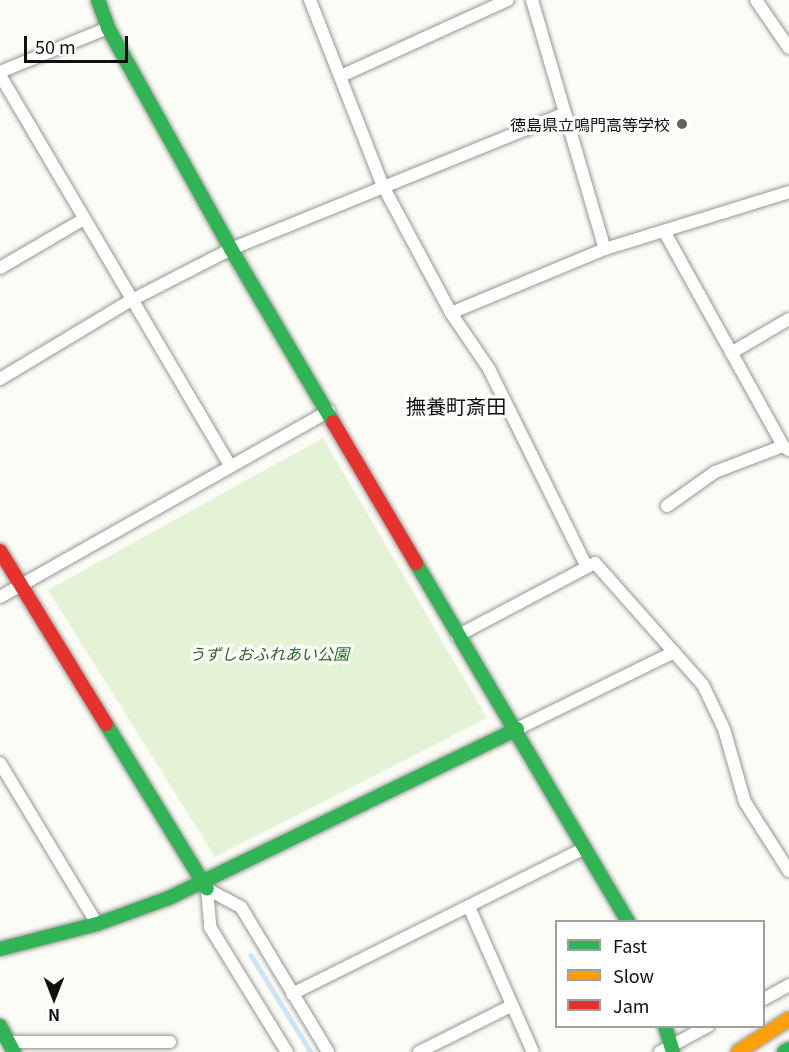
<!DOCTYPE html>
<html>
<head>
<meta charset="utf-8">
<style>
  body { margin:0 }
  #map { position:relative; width:789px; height:1052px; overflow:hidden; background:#fcfcf6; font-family:Georgia,"Noto Sans JP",serif }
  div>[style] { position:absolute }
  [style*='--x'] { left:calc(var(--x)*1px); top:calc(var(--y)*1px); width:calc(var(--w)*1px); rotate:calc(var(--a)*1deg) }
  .green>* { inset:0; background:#e4f2d6 }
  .stream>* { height:4.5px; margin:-2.25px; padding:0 2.25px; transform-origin:2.25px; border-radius:2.25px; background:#cce4f6 }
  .roads { filter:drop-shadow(0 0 2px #969694) drop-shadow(0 0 2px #969694) }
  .street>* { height:12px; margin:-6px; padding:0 6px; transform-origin:6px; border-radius:6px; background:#fffffe }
  .fast>* { height:14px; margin:-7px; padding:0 7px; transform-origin:7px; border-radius:7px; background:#30b455 }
  .slow>* { height:14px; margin:-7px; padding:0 7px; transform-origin:7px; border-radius:7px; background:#ff9f0a }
  .jam>* { height:14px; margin:-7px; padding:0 7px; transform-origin:7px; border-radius:7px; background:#e5322d }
  .dots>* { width:16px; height:16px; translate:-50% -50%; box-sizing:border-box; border:3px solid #fff; border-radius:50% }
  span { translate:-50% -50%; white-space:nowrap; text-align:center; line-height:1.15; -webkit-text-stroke:6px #fff; paint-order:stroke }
  .poi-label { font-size:16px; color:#101010 }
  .right { translate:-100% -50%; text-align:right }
  .park-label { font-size:16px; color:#286820; font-style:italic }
  .quarter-label { font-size:20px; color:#101010 }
  .legend { position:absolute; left:555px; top:920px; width:210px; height:108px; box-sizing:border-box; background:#fff; border:2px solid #9f9f9f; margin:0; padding:8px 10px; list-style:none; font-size:18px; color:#101010 }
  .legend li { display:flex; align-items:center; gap:12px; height:30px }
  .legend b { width:30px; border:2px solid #9f9f9f }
  .north { position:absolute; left:24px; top:968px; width:60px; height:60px; -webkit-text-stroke:4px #fff; paint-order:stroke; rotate:180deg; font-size:16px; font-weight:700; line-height:24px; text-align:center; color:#101010 }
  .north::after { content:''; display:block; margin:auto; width:21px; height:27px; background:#101010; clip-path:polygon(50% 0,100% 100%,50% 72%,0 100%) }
  .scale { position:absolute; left:24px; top:36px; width:104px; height:27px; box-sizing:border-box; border:3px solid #101010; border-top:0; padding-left:8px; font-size:18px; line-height:21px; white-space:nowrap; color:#101010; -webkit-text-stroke:4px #fff; paint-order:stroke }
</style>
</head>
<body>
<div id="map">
  <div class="green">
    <i style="clip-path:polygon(323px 438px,487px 718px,215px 857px,48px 590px)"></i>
  </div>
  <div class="stream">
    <i style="--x:251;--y:955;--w:114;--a:58.3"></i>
  </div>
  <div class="roads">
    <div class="street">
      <i style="--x:310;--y:0;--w:200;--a:68.6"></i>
      <i style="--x:383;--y:186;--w:144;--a:61.8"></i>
      <i style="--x:451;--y:313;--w:68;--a:55.8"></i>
      <i style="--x:489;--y:369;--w:219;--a:63.7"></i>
      <i style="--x:532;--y:0;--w:259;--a:73.7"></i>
      <i style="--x:756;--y:0;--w:58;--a:55.5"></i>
      <i style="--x:0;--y:72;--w:117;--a:-22.2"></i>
      <i style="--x:0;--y:75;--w:454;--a:59.5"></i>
      <i style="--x:341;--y:76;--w:183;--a:-24.5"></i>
      <i style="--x:664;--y:231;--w:246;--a:61"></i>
      <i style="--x:783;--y:446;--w:7;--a:34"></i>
      <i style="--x:0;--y:268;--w:95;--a:-30.3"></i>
      <i style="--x:451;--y:313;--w:167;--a:-22.6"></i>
      <i style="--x:605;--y:249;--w:193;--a:-17.2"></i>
      <i style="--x:731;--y:353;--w:67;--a:-30.4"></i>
      <i style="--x:0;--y:379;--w:152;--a:-31"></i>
      <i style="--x:130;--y:301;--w:114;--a:-27.2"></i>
      <i style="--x:231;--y:249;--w:359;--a:-22.1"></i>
      <i style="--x:667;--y:506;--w:59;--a:-35.3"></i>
      <i style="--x:715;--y:472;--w:73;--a:-20.9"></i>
      <i style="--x:0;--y:597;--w:378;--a:-29.5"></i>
      <i style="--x:457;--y:636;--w:156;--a:-27.9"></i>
      <i style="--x:595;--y:563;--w:163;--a:48.5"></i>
      <i style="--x:703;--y:685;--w:49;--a:64.5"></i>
      <i style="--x:724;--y:729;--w:76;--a:74"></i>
      <i style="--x:745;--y:802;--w:82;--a:57.5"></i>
      <i style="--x:517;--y:729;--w:175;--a:-26.1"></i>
      <i style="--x:0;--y:763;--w:188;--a:58.9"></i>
      <i style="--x:207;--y:889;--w:38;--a:28"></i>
      <i style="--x:241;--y:907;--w:169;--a:59"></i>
      <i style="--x:207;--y:889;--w:38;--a:85"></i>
      <i style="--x:210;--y:927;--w:147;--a:58.4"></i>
      <i style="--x:469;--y:907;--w:158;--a:66.2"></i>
      <i style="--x:292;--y:994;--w:327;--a:-26.5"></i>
      <i style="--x:764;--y:999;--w:29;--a:-29"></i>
      <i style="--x:9;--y:1042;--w:161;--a:0"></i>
      <i style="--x:419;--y:1052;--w:103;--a:-26.6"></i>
      <i style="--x:660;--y:1052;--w:55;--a:-28.4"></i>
    </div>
    <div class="fast">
      <i style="--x:98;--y:0;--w:30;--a:70"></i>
      <i style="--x:108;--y:28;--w:253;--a:60.9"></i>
      <i style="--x:231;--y:249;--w:201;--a:59.5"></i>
      <i style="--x:416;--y:563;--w:417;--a:59.4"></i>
      <i style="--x:106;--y:724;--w:193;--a:58.5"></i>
      <i style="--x:0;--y:949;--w:100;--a:-14.5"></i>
      <i style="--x:97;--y:924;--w:77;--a:-19.9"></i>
      <i style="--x:169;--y:898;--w:387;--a:-25.9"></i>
      <i style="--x:0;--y:1026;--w:30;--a:62"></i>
      <i style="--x:665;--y:1026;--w:27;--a:73"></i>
      <i style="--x:784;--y:1052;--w:6;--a:-31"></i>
    </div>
    <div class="slow">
      <i style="--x:738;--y:1052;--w:61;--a:-32.9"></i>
    </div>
    <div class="jam">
      <i style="--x:333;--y:422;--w:164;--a:59.5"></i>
      <i style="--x:0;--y:551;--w:203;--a:58.5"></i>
    </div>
  </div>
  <div class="dots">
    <i style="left:682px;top:124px;background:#636360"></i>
  </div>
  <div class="poi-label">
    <span class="right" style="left:670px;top:124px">徳島県立鳴門高等学校</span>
  </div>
  <div class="park-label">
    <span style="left:269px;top:653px">うずしおふれあい公園</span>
  </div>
  <div class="quarter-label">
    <span style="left:456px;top:405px">撫養町斎田</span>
  </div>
  <ul class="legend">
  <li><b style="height:8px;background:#30b455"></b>Fast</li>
  <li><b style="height:8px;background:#ff9f0a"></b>Slow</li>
  <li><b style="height:8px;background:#e5322d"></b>Jam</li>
  </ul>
  <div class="north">N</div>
  <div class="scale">50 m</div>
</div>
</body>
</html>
